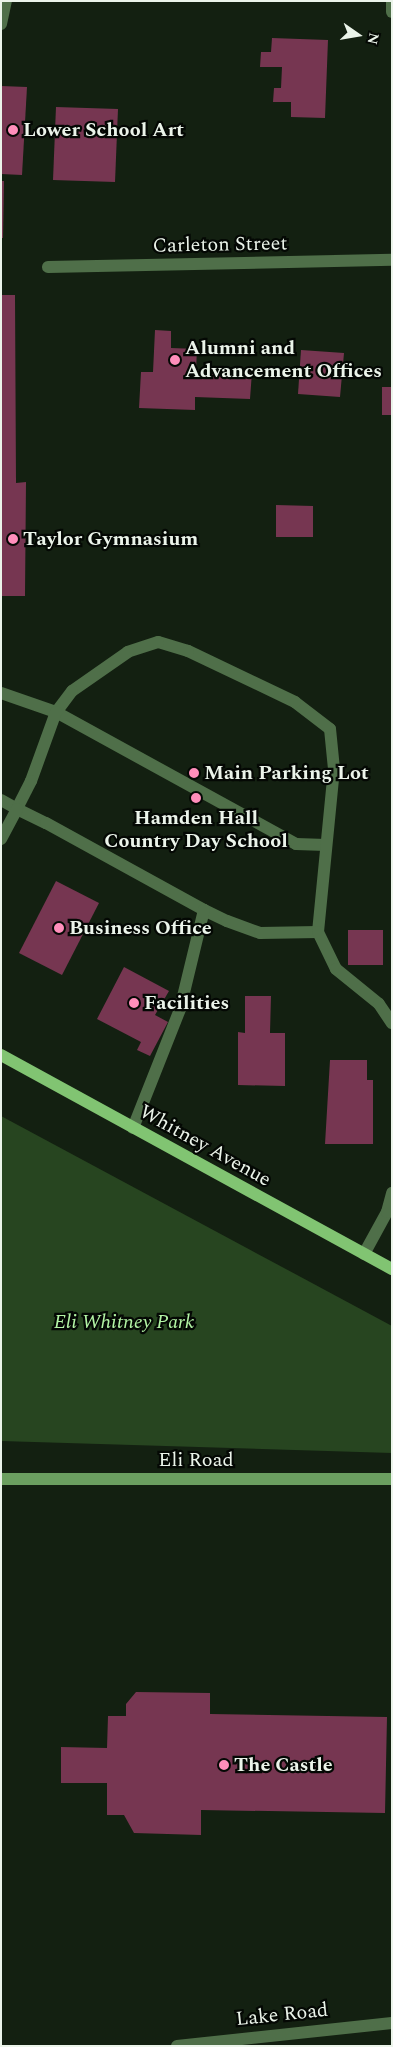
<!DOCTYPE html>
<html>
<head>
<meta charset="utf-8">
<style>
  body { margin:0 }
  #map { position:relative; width:393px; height:2047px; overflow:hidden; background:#132011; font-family:Spectral,serif }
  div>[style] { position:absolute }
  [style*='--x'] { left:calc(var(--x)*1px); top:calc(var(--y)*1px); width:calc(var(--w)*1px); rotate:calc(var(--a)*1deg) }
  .green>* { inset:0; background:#274520 }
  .building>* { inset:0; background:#763651 }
  .service>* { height:12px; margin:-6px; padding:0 6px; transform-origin:6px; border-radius:6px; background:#4f6f49 }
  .minor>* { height:12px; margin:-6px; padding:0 6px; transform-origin:6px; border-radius:6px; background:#4f6f49 }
  .secondary>* { height:12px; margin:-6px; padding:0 6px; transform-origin:6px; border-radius:6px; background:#6b9f60 }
  .primary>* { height:12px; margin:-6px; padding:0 6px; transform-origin:6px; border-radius:6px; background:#81c472 }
  .dots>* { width:14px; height:14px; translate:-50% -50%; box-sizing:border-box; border:2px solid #040804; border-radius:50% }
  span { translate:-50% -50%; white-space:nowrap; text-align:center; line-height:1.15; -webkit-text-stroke:4.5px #040804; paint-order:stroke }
  .poi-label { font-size:20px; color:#ebf4ea; font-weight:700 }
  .left { translate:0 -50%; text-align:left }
  .street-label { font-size:20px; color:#ebf4ea }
  .park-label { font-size:20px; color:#b3f5a5; font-style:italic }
  .frame { position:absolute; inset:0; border:2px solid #ebf4ea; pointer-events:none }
  .north { position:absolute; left:333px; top:10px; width:50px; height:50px; -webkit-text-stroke:4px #040804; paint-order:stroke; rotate:103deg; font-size:14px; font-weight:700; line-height:20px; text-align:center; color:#ebf4ea }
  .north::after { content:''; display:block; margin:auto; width:18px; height:22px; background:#ebf4ea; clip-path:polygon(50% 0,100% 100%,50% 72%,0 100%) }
</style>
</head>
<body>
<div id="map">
  <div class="green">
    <i style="clip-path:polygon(1px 1116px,392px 1326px,392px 1453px,1px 1441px)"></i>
  </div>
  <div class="building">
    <i style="clip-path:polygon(272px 38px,328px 40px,325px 118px,291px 117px,291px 102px,273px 102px,274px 88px,281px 88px,282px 67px,260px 67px,261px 52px,271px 52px)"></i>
    <i style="clip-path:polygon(1px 86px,27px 87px,22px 175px,1px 174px)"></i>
    <i style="clip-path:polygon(56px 107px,118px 109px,115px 182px,53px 180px)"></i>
    <i style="clip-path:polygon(1px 181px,4px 181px,3px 238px,1px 238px)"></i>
    <i style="clip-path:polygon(1px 295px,15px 295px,16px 483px,26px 482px,25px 596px,1px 596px)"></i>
    <i style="clip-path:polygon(155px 330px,171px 331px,171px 348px,197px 349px,196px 370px,252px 372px,250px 399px,195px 397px,195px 410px,139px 408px,141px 372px,153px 372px)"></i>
    <i style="clip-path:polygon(301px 350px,344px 353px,340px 397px,298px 394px)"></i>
    <i style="clip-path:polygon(382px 387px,392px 387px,392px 415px,382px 415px)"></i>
    <i style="clip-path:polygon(276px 505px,313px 506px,313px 537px,276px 537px)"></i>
    <i style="clip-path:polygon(56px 881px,99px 903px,62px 975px,19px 953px)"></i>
    <i style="clip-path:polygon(348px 930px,383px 930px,383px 965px,348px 965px)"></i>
    <i style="clip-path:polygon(124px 967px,169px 991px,155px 1015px,168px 1022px,150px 1056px,137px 1050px,141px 1042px,97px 1019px)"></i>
    <i style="clip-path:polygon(245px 996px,271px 996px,270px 1033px,285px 1033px,285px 1086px,238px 1085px,238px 1032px,245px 1033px)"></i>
    <i style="clip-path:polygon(330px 1060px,367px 1060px,367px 1080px,373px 1080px,373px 1144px,325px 1144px)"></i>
    <i style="clip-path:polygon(136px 1692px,210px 1693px,210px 1714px,387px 1717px,385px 1813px,201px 1810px,201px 1835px,134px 1833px,124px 1815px,107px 1815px,107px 1783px,61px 1783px,61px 1747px,107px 1748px,108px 1716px,126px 1716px,126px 1704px)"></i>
  </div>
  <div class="service">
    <i style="--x:1;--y:24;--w:24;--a:-78"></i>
    <i style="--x:1;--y:693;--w:58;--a:19.1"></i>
    <i style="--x:56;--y:712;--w:274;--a:28.8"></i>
    <i style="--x:296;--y:844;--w:30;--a:2"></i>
    <i style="--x:1;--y:800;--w:18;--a:29"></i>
    <i style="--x:17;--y:809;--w:32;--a:26"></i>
    <i style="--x:46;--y:823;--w:180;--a:28.8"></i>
    <i style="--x:204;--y:910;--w:25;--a:26"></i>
    <i style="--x:227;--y:921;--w:35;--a:20"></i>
    <i style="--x:260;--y:933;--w:58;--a:-1"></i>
    <i style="--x:318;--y:932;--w:164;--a:-84.4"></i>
    <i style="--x:334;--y:769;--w:40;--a:-95.7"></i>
    <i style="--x:330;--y:729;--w:44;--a:-142.4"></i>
    <i style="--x:295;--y:702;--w:119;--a:-154.5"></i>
    <i style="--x:188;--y:651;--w:31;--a:-163"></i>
    <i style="--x:158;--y:642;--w:32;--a:162"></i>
    <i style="--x:128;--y:652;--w:68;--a:145.1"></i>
    <i style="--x:72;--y:691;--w:26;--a:127"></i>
    <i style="--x:56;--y:712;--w:73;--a:109.9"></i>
    <i style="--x:31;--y:781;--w:31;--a:117"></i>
    <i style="--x:17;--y:809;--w:34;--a:118"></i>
    <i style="--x:318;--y:932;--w:41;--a:64.1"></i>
    <i style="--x:336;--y:969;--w:55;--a:39.1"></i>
    <i style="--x:379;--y:1004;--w:23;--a:56"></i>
    <i style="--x:133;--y:1128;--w:128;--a:-68.4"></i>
    <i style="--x:180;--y:1009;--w:102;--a:-76.4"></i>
    <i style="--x:364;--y:1254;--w:48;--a:-61.3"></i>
    <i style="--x:387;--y:1212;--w:20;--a:-75"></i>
  </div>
  <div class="minor">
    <i style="--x:392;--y:1;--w:11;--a:90"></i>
    <i style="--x:48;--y:267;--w:344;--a:-1.2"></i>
    <i style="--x:177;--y:2046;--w:216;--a:-6.1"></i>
  </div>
  <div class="secondary">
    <i style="--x:1;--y:1479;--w:391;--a:0"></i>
  </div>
  <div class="primary">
    <i style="--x:1;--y:1055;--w:446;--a:28.7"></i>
  </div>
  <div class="dots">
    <i style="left:13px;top:130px;background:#ff8ebb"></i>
    <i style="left:175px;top:360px;background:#ff8ebb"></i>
    <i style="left:13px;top:539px;background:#ff8ebb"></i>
    <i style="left:194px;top:773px;background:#ff8ebb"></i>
    <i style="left:196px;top:798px;background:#ff8ebb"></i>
    <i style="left:59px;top:928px;background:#ff8ebb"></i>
    <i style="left:134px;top:1003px;background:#ff8ebb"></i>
    <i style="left:224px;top:1765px;background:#ff8ebb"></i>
  </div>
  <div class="poi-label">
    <span class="left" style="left:23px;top:130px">Lower School Art</span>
    <span class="left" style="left:185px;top:360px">Alumni and<br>Advancement Offices</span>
    <span class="left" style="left:23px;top:539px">Taylor Gymnasium</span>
    <span class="left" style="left:204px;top:773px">Main Parking Lot</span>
    <span style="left:196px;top:830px">Hamden Hall<br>Country Day School</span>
    <span class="left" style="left:69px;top:928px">Business Office</span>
    <span class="left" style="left:144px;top:1003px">Facilities</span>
    <span class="left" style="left:234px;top:1765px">The Castle</span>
  </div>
  <div class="street-label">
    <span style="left:220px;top:245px;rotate:-1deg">Carleton Street</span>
    <span style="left:205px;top:1146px;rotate:29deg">Whitney Avenue</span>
    <span style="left:196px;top:1460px">Eli Road</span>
    <span style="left:282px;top:2015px;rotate:-6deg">Lake Road</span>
  </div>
  <div class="park-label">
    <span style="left:124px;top:1322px">Eli Whitney Park</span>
  </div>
  <div class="frame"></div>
  <div class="north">N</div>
</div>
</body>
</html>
